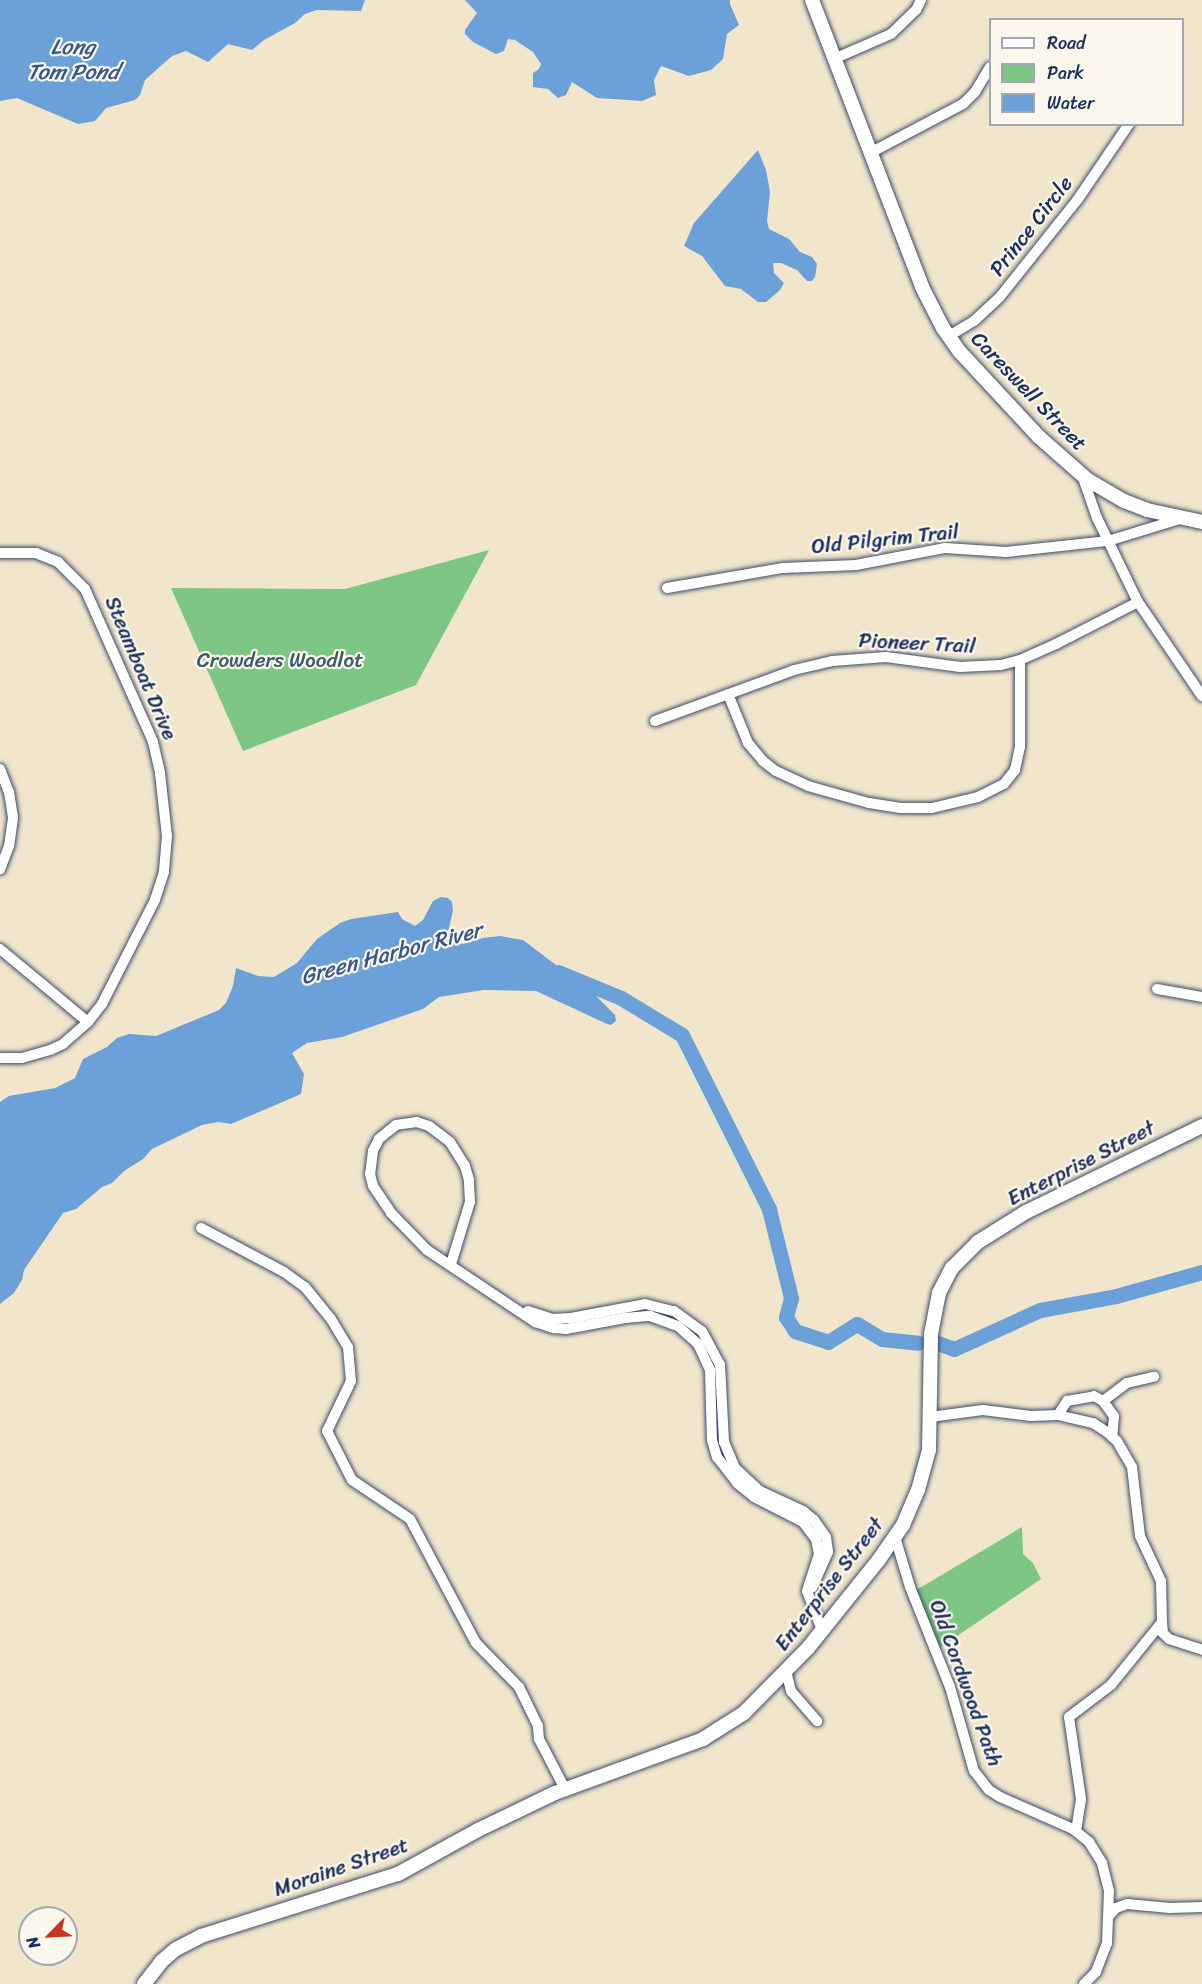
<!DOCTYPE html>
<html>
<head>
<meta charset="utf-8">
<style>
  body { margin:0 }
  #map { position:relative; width:1202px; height:1984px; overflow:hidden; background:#f1e6cb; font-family:Sriracha,sans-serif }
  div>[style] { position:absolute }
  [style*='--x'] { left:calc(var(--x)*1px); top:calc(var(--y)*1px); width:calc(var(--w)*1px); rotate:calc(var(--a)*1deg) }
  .green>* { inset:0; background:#7dc683 }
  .water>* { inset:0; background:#6ba1d8 }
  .river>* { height:15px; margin:-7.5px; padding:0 7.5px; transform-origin:7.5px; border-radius:7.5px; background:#6ba1d8 }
  .roads { filter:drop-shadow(0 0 2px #3b4a6e) drop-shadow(0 0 2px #3b4a6e) }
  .minor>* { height:10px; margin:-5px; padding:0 5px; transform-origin:5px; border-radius:5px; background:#fff }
  .major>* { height:14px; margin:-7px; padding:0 7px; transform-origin:7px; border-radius:7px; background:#fff }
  span { translate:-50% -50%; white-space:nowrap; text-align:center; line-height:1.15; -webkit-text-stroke:4.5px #fbf7ec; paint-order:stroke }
  .street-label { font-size:21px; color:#1b2f5e }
  .park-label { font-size:21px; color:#385c69 }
  .water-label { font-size:22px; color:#375789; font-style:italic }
  .legend { position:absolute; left:989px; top:18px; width:195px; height:108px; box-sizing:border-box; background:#fbf7ec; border:2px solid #a1a7b3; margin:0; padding:8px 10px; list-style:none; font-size:18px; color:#1b2f5e }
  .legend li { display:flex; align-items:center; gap:12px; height:30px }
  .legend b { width:30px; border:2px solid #a1a7b3 }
  .north { position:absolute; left:18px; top:1906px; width:60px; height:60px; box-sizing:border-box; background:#fbf7ec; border:2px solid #a1a7b3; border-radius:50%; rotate:246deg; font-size:16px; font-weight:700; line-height:24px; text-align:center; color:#1b2f5e }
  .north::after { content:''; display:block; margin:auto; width:21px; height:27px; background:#c8321e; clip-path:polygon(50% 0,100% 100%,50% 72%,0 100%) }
</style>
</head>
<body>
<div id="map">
  <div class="green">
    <i style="clip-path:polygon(489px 550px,416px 685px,243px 751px,171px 588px,345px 589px)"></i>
    <i style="clip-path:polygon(1022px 1527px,1023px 1554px,1033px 1563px,1041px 1579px,938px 1649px,913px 1592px)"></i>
  </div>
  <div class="water">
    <i style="clip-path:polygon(0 0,365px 0,361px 11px,317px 10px,305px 14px,295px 23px,264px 40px,252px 50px,228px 44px,208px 62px,186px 51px,172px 56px,145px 80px,140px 95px,135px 100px,106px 108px,95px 121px,78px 124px,17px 98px,0 101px)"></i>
    <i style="clip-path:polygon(465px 0,730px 0,730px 4px,739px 25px,727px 34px,723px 59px,711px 70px,689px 76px,661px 66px,654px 80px,656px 95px,642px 101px,597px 98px,572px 82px,566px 95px,558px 98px,548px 89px,533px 87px,533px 73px,539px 69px,541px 64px,533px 52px,515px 40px,508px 39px,504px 51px,496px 54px,473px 42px,465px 34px,465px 30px,477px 13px)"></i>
    <i style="clip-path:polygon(758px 150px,766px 170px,770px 192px,767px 221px,769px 229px,789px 239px,800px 252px,812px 257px,817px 264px,815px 277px,812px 281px,807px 281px,797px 270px,781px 263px,773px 263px,774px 273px,784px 283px,780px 290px,766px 302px,758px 302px,741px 289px,725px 286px,702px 256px,684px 246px,694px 223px)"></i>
    <i style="clip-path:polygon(441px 897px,448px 898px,452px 902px,453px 911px,448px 932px,454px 942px,463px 944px,483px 938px,500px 936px,523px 940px,594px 994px,615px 1015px,616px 1021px,611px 1025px,607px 1024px,536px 991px,484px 990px,439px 997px,423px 1009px,342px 1037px,307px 1043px,292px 1053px,304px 1074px,301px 1094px,231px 1124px,218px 1122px,202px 1125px,152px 1149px,143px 1159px,124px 1171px,112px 1183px,102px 1187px,76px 1209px,63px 1213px,24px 1270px,22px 1280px,14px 1293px,0 1304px,0 1102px,9px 1096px,55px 1088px,75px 1078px,83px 1059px,107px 1047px,117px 1038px,129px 1034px,156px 1036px,219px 1010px,226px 1003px,233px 986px,236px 968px,258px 976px,274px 977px,297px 963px,317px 939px,340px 923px,351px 919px,398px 912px,402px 919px,415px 926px,423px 920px,433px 901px)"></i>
  </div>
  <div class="river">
    <i style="--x:558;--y:972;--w:68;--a:22.4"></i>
    <i style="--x:621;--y:998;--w:71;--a:31.2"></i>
    <i style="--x:682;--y:1035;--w:195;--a:63.4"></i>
    <i style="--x:769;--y:1209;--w:92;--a:76.1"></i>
    <i style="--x:791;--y:1298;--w:20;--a:105"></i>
    <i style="--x:786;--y:1317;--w:17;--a:57"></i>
    <i style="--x:795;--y:1331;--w:35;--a:18"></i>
    <i style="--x:828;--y:1342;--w:34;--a:-32"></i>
    <i style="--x:857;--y:1324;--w:29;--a:31"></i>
    <i style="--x:882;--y:1339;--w:36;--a:6"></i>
    <i style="--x:935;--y:1342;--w:20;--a:20"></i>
    <i style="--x:954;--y:1349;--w:94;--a:-24.4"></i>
    <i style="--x:1040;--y:1310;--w:77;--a:-10.4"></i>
    <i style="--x:1116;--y:1296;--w:89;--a:-15.6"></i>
  </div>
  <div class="roads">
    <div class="minor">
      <i style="--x:836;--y:58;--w:60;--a:-23.6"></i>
      <i style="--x:891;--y:34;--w:35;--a:-44"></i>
      <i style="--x:916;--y:10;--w:11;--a:-63"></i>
      <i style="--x:870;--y:153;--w:105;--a:-27.8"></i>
      <i style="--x:963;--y:104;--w:17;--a:-45"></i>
      <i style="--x:975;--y:92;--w:29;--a:-59"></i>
      <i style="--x:949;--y:336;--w:29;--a:-31"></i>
      <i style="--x:974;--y:321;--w:34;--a:-43"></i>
      <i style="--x:999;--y:298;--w:127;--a:-51.4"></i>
      <i style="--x:1078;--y:199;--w:91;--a:-55.8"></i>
      <i style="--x:1082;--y:475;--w:46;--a:70.8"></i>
      <i style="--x:1097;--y:518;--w:93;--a:64"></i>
      <i style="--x:1138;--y:602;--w:114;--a:55.8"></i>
      <i style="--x:0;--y:553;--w:36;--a:0"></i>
      <i style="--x:36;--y:553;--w:24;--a:22"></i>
      <i style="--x:58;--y:562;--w:38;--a:45"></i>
      <i style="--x:85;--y:589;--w:167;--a:66"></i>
      <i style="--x:153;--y:742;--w:32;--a:77"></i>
      <i style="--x:160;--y:773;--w:63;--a:83.7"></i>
      <i style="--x:167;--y:836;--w:36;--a:95"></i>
      <i style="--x:164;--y:872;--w:29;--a:108"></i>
      <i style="--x:155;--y:900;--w:117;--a:117"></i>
      <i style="--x:102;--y:1004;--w:23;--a:128"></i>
      <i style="--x:88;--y:1022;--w:33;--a:139"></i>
      <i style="--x:63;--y:1044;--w:14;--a:155"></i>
      <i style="--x:50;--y:1050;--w:29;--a:164"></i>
      <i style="--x:22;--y:1058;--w:22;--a:180"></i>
      <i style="--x:667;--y:588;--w:118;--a:-9.8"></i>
      <i style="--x:783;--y:568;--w:73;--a:-2.4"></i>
      <i style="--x:856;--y:565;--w:91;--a:-10.8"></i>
      <i style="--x:945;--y:548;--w:61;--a:3.8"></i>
      <i style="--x:1006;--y:552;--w:103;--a:-6.2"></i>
      <i style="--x:1108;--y:541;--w:75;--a:-17"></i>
      <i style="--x:728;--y:694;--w:53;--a:67.8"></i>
      <i style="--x:748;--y:743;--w:23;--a:50"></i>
      <i style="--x:763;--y:761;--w:16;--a:38"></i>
      <i style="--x:776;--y:771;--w:35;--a:25"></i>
      <i style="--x:808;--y:786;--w:63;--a:15.6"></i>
      <i style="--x:869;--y:803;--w:32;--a:9"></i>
      <i style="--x:901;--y:808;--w:31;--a:0"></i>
      <i style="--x:932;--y:808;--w:47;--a:-13.4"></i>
      <i style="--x:978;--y:797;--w:29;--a:-27"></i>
      <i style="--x:1004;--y:784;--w:18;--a:-52"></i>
      <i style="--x:1015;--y:770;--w:24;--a:-78"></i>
      <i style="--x:1020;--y:747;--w:87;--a:-90"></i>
      <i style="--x:655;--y:721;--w:148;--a:-20.1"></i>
      <i style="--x:794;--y:670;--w:39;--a:-13"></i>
      <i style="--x:832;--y:661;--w:54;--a:-4.2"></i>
      <i style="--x:886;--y:657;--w:75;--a:7.7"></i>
      <i style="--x:960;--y:667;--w:41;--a:-2.8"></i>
      <i style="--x:1001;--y:665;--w:20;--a:-15"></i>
      <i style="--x:1020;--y:660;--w:39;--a:-24"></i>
      <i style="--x:1056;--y:644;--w:92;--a:-27.1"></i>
      <i style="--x:0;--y:769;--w:25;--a:69"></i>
      <i style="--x:9;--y:792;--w:26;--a:81"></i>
      <i style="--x:13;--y:818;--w:28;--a:98"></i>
      <i style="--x:9;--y:846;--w:25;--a:111"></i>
      <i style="--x:0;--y:949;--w:114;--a:39.7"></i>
      <i style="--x:1157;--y:989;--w:46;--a:10.1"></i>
      <i style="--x:201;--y:1228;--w:94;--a:27.9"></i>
      <i style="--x:284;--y:1272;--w:26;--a:36"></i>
      <i style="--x:305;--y:1287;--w:41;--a:50.9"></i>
      <i style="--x:331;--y:1319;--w:33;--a:59"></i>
      <i style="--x:348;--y:1347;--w:34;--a:85"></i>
      <i style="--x:351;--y:1381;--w:55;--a:115.6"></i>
      <i style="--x:327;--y:1431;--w:55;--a:63"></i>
      <i style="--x:352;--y:1480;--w:70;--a:33.9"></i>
      <i style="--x:410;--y:1519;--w:140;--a:62"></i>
      <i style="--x:476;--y:1643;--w:62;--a:45.7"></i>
      <i style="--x:519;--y:1687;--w:43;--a:64"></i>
      <i style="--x:538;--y:1726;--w:13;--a:86"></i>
      <i style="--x:539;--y:1739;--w:56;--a:62.5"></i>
      <i style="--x:451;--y:1264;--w:65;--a:-73"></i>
      <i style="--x:470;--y:1202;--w:22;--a:-93"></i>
      <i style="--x:469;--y:1180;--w:15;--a:-106"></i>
      <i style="--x:465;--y:1166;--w:28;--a:-122"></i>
      <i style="--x:450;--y:1142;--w:26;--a:-143"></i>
      <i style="--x:429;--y:1126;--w:13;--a:-162"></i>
      <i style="--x:417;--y:1122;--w:21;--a:172"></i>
      <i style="--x:396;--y:1125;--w:22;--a:141"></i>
      <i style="--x:379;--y:1139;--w:13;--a:117"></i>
      <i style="--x:373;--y:1151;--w:23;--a:97"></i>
      <i style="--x:370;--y:1174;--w:12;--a:76"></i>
      <i style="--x:373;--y:1186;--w:32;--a:56"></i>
      <i style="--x:391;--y:1213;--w:52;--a:45.8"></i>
      <i style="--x:427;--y:1250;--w:130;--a:33.7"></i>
      <i style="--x:535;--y:1322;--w:20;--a:18"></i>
      <i style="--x:554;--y:1328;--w:12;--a:5"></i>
      <i style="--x:566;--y:1329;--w:60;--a:-10.6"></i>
      <i style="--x:625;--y:1318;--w:25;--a:-5"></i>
      <i style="--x:650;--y:1316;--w:30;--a:20"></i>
      <i style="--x:678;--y:1326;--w:27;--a:42"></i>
      <i style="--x:698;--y:1344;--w:29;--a:65"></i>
      <i style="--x:710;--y:1370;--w:70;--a:88.4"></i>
      <i style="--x:712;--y:1440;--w:18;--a:74"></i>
      <i style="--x:717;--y:1457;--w:33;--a:52"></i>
      <i style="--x:737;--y:1483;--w:22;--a:39"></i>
      <i style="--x:754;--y:1497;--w:55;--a:27"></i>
      <i style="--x:803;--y:1522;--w:21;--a:53"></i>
      <i style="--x:816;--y:1539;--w:15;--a:79"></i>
      <i style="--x:819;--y:1554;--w:39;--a:108"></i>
      <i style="--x:807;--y:1591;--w:42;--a:69"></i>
      <i style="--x:528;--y:1311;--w:26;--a:18"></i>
      <i style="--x:553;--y:1319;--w:18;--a:-3"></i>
      <i style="--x:571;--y:1318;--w:75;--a:-10.7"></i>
      <i style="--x:645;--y:1304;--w:30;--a:14"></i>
      <i style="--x:674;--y:1311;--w:34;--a:36"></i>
      <i style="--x:702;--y:1331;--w:38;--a:62"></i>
      <i style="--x:720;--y:1365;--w:77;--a:87"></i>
      <i style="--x:724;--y:1442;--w:28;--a:67"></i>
      <i style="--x:735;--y:1468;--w:34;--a:43"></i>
      <i style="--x:760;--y:1491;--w:47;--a:24.9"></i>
      <i style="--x:803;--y:1511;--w:14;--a:39"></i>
      <i style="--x:814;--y:1520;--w:21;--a:55"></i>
      <i style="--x:826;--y:1537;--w:15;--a:82"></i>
      <i style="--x:828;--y:1552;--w:39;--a:114"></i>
      <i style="--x:1103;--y:1401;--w:30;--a:-37"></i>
      <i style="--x:1127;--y:1383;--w:28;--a:-13"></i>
      <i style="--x:1058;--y:1415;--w:17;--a:-57"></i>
      <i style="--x:1067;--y:1401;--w:27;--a:-10"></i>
      <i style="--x:1094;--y:1396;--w:10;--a:29"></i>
      <i style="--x:1103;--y:1401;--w:19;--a:54"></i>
      <i style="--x:1114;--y:1416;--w:21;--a:95"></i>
      <i style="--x:930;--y:1417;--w:53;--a:-7.5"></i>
      <i style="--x:983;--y:1410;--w:48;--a:7.1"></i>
      <i style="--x:1031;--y:1416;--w:27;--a:-2"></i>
      <i style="--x:1058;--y:1415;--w:36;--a:13"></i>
      <i style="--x:1093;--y:1423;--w:17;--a:33"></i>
      <i style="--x:1107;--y:1432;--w:13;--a:42"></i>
      <i style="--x:1117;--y:1441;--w:30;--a:60"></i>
      <i style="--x:1132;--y:1467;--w:69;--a:83.4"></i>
      <i style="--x:1140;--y:1536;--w:50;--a:65"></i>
      <i style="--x:1161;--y:1581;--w:41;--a:88.6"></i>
      <i style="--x:895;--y:1537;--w:52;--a:73.3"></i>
      <i style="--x:910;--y:1587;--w:108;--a:68.2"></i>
      <i style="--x:950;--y:1687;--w:87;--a:74.1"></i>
      <i style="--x:974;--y:1771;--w:24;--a:52"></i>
      <i style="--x:989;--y:1790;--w:13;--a:32"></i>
      <i style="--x:1000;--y:1797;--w:80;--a:23.7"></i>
      <i style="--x:1073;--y:1829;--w:21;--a:39"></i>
      <i style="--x:1089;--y:1842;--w:25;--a:58"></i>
      <i style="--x:1102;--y:1863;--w:29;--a:76"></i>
      <i style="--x:1109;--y:1891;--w:52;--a:92.2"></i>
      <i style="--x:1107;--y:1943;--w:31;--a:111"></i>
      <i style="--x:1096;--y:1972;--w:17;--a:135"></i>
      <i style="--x:786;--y:1671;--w:21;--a:76"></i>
      <i style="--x:791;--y:1691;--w:40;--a:49"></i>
      <i style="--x:1076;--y:1831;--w:32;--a:-81"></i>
      <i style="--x:1081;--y:1799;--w:83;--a:-98.3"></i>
      <i style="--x:1069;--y:1717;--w:53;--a:-37.3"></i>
      <i style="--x:1111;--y:1685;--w:81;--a:-51"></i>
      <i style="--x:1162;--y:1622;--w:11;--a:85"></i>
      <i style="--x:1163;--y:1633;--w:8;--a:45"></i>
      <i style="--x:1169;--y:1639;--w:35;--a:18"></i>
      <i style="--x:1109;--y:1916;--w:11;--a:-49"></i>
      <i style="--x:1116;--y:1908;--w:12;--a:-20"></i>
      <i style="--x:1127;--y:1904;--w:43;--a:5.3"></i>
      <i style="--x:1170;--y:1908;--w:32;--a:-2"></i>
    </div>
    <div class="major">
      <i style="--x:812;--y:0;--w:307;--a:69"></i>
      <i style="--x:922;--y:287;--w:46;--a:62.9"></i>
      <i style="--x:943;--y:328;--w:29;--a:55"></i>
      <i style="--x:960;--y:352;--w:116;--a:47.1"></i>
      <i style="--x:1039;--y:437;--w:65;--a:41.3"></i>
      <i style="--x:1088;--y:480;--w:42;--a:30.3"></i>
      <i style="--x:1124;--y:501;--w:25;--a:21"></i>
      <i style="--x:1147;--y:510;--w:56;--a:12.3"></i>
      <i style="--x:144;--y:1984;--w:29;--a:-52"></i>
      <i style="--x:162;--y:1961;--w:18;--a:-41"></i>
      <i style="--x:176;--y:1949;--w:28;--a:-27"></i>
      <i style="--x:201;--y:1936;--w:207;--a:-17.5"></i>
      <i style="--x:398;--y:1874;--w:91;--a:-28.8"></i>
      <i style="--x:478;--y:1830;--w:85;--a:-25.7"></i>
      <i style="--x:555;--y:1793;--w:158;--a:-20"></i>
      <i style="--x:703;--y:1739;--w:49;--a:-32.4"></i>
      <i style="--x:744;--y:1713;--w:91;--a:-45.4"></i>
      <i style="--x:808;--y:1648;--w:112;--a:-51.2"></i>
      <i style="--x:878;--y:1561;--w:44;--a:-55.2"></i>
      <i style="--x:903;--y:1525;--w:38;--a:-67"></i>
      <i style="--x:918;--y:1490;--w:41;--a:-74.6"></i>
      <i style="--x:929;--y:1450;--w:116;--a:-89"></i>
      <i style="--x:931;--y:1334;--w:42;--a:-79"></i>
      <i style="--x:939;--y:1293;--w:28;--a:-63"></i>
      <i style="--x:952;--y:1268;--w:37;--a:-45"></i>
      <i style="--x:978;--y:1242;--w:57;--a:-32"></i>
      <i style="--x:1026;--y:1212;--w:196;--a:-26"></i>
    </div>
  </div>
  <div class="street-label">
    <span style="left:1031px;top:226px;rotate:-52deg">Prince Circle</span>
    <span style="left:1029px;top:391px;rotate:46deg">Careswell Street</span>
    <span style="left:885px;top:539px;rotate:-6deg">Old Pilgrim Trail</span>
    <span style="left:917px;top:643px;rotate:3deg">Pioneer Trail</span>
    <span style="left:141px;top:668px;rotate:67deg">Steamboat Drive</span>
    <span style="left:1081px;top:1163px;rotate:-27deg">Enterprise Street</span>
    <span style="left:829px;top:1584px;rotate:-52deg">Enterprise Street</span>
    <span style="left:966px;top:1683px;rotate:70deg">Old Cordwood Path</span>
    <span style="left:341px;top:1867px;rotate:-19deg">Moraine Street</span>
  </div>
  <div class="park-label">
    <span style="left:280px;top:660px">Crowders Woodlot</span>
  </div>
  <div class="water-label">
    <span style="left:73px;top:59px">Long<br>Tom Pond</span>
    <span style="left:391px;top:953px;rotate:-15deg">Green Harbor River</span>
  </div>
  <ul class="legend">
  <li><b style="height:8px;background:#fff"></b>Road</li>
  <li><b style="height:16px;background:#7dc683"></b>Park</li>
  <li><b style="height:16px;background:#6ba1d8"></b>Water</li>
  </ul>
  <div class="north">N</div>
</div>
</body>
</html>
